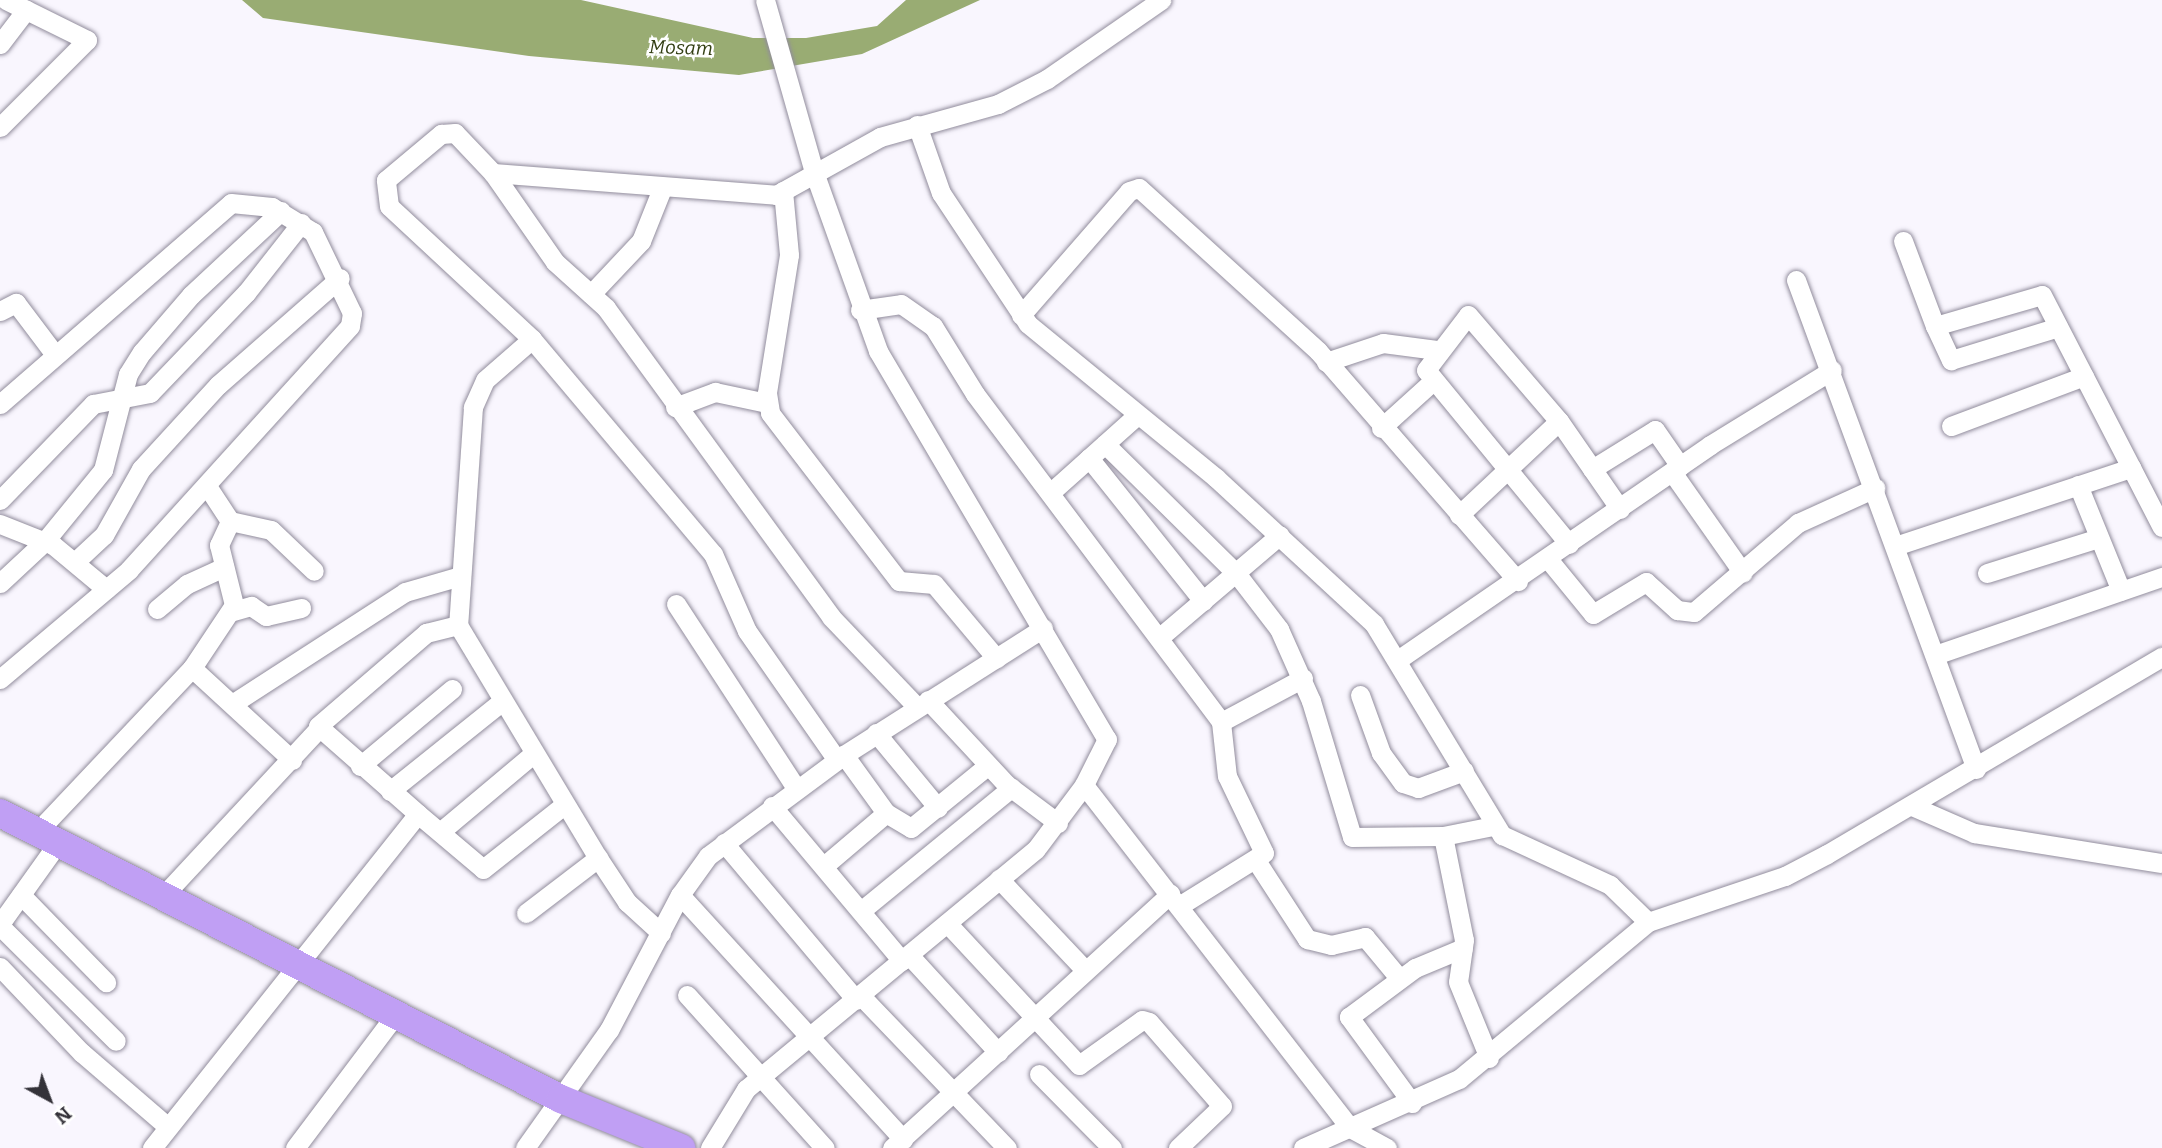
<!DOCTYPE html>
<html>
<head>
<meta charset="utf-8">
<style>
  body { margin:0 }
  #map { position:relative; width:2162px; height:1148px; overflow:hidden; background:#f9f6fe; font-family:Bitter,serif }
  div>[style] { position:absolute }
  [style*='--x'] { left:calc(var(--x)*1px); top:calc(var(--y)*1px); width:calc(var(--w)*1px); rotate:calc(var(--a)*1deg) }
  .water>* { inset:0; background:#99ac73 }
  .roads { filter:drop-shadow(0 0 2px #918c9c) drop-shadow(0 0 2px #918c9c) }
  .minor>* { height:19px; margin:-9.5px; padding:0 9.5px; transform-origin:9.5px; border-radius:9.5px; background:#fff }
  .highway>* { height:28px; margin:-14px; padding:0 14px; transform-origin:14px; border-radius:14px; background:#c09ff4 }
  span { translate:-50% -50%; white-space:nowrap; text-align:center; line-height:1.15; -webkit-text-stroke:5px #fff; paint-order:stroke }
  .water-label { font-size:19px; color:#333f14; font-style:italic }
  .north { position:absolute; left:14px; top:1064px; width:70px; height:70px; -webkit-text-stroke:5px #fff; paint-order:stroke; rotate:139deg; font-size:19px; font-weight:700; line-height:28px; text-align:center; color:#343239 }
  .north::after { content:''; display:block; margin:auto; width:24px; height:32px; background:#343239; clip-path:polygon(50% 0,100% 100%,50% 72%,0 100%) }
</style>
</head>
<body>
<div id="map">
  <div class="water">
    <i style="clip-path:polygon(242px 0,581px 0,753px 38px,806px 38px,877px 26px,906px 0,980px 0,862px 54px,739px 75px,529px 56px,263px 18px)"></i>
  </div>
  <div class="roads">
    <div class="minor">
      <i style="--x:765;--y:0;--w:179;--a:74.1"></i>
      <i style="--x:814;--y:172;--w:190;--a:70.3"></i>
      <i style="--x:878;--y:351;--w:451;--a:59.5"></i>
      <i style="--x:1107;--y:739;--w:51;--a:116.6"></i>
      <i style="--x:1084;--y:785;--w:434;--a:52.2"></i>
      <i style="--x:1350;--y:1128;--w:42;--a:28.4"></i>
      <i style="--x:0;--y:44;--w:43;--a:-52.6"></i>
      <i style="--x:917;--y:125;--w:72;--a:70.6"></i>
      <i style="--x:941;--y:193;--w:157;--a:56.4"></i>
      <i style="--x:1028;--y:324;--w:243;--a:39.3"></i>
      <i style="--x:1216;--y:478;--w:215;--a:42.7"></i>
      <i style="--x:1374;--y:624;--w:247;--a:58.8"></i>
      <i style="--x:1502;--y:835;--w:119;--a:24.8"></i>
      <i style="--x:1610;--y:885;--w:53;--a:44.2"></i>
      <i style="--x:0;--y:127;--w:123;--a:-45"></i>
      <i style="--x:87;--y:40;--w:90;--a:-153.7"></i>
      <i style="--x:493;--y:173;--w:284;--a:4.4"></i>
      <i style="--x:776;--y:195;--w:119;--a:-29.1"></i>
      <i style="--x:880;--y:137;--w:123;--a:-15.6"></i>
      <i style="--x:998;--y:104;--w:55;--a:-27"></i>
      <i style="--x:1047;--y:79;--w:139;--a:-34.7"></i>
      <i style="--x:783;--y:191;--w:64;--a:84.6"></i>
      <i style="--x:789;--y:255;--w:140;--a:99.1"></i>
      <i style="--x:767;--y:393;--w:20;--a:81"></i>
      <i style="--x:770;--y:413;--w:212;--a:52.5"></i>
      <i style="--x:899;--y:581;--w:35;--a:5"></i>
      <i style="--x:934;--y:584;--w:97;--a:50"></i>
      <i style="--x:1903;--y:241;--w:91;--a:69.4"></i>
      <i style="--x:1935;--y:326;--w:111;--a:-16.2"></i>
      <i style="--x:2042;--y:295;--w:261;--a:62.7"></i>
      <i style="--x:1796;--y:280;--w:521;--a:69.79"></i>
      <i style="--x:591;--y:294;--w:73;--a:-46.7"></i>
      <i style="--x:641;--y:241;--w:54;--a:-68.2"></i>
      <i style="--x:860;--y:310;--w:41;--a:-8.3"></i>
      <i style="--x:901;--y:304;--w:39;--a:35"></i>
      <i style="--x:933;--y:326;--w:80;--a:58.3"></i>
      <i style="--x:975;--y:394;--w:410;--a:53.1"></i>
      <i style="--x:1221;--y:722;--w:54;--a:83.7"></i>
      <i style="--x:1227;--y:776;--w:85;--a:64.3"></i>
      <i style="--x:1264;--y:853;--w:100;--a:148.1"></i>
      <i style="--x:0;--y:311;--w:18;--a:-27"></i>
      <i style="--x:16;--y:303;--w:61;--a:52.9"></i>
      <i style="--x:1021;--y:315;--w:164;--a:-48.9"></i>
      <i style="--x:1129;--y:191;--w:10;--a:-17"></i>
      <i style="--x:1139;--y:188;--w:242;--a:42.3"></i>
      <i style="--x:1318;--y:351;--w:305;--a:49"></i>
      <i style="--x:1935;--y:326;--w:38;--a:65"></i>
      <i style="--x:1951;--y:360;--w:112;--a:-17.1"></i>
      <i style="--x:532;--y:339;--w:62;--a:138.9"></i>
      <i style="--x:485;--y:380;--w:30;--a:114"></i>
      <i style="--x:473;--y:407;--w:219;--a:93.9"></i>
      <i style="--x:458;--y:625;--w:272;--a:59"></i>
      <i style="--x:598;--y:858;--w:53;--a:56.6"></i>
      <i style="--x:627;--y:902;--w:46;--a:42.4"></i>
      <i style="--x:1326;--y:362;--w:60;--a:-18.4"></i>
      <i style="--x:1383;--y:343;--w:54;--a:7.4"></i>
      <i style="--x:0;--y:404;--w:306;--a:-41"></i>
      <i style="--x:231;--y:203;--w:41;--a:5.6"></i>
      <i style="--x:272;--y:207;--w:48;--a:31.4"></i>
      <i style="--x:313;--y:232;--w:90;--a:64.3"></i>
      <i style="--x:352;--y:313;--w:13;--a:99"></i>
      <i style="--x:350;--y:326;--w:329;--a:132.2"></i>
      <i style="--x:129;--y:570;--w:169;--a:139.8"></i>
      <i style="--x:675;--y:407;--w:43;--a:-20.6"></i>
      <i style="--x:715;--y:392;--w:53;--a:11.9"></i>
      <i style="--x:1951;--y:426;--w:142;--a:-20.6"></i>
      <i style="--x:1381;--y:428;--w:70;--a:-42.1"></i>
      <i style="--x:1105;--y:444;--w:184;--a:44.6"></i>
      <i style="--x:1236;--y:573;--w:71;--a:52.5"></i>
      <i style="--x:1279;--y:629;--w:79;--a:66"></i>
      <i style="--x:1311;--y:701;--w:142;--a:73.2"></i>
      <i style="--x:1352;--y:837;--w:91;--a:-0.6"></i>
      <i style="--x:1443;--y:836;--w:51;--a:-11.3"></i>
      <i style="--x:1089;--y:458;--w:183;--a:51.4"></i>
      <i style="--x:1592;--y:469;--w:74;--a:-31.8"></i>
      <i style="--x:1655;--y:430;--w:44;--a:55.2"></i>
      <i style="--x:1672;--y:472;--w:123;--a:54.9"></i>
      <i style="--x:2078;--y:485;--w:114;--a:67.9"></i>
      <i style="--x:1050;--y:493;--w:115;--a:-41.8"></i>
      <i style="--x:0;--y:500;--w:134;--a:-45.9"></i>
      <i style="--x:93;--y:404;--w:58;--a:-10.9"></i>
      <i style="--x:150;--y:393;--w:139;--a:-46.2"></i>
      <i style="--x:246;--y:293;--w:89;--a:-51.8"></i>
      <i style="--x:1459;--y:515;--w:137;--a:-43.2"></i>
      <i style="--x:230;--y:521;--w:42;--a:12.4"></i>
      <i style="--x:271;--y:530;--w:59;--a:43.6"></i>
      <i style="--x:0;--y:524;--w:57;--a:21.6"></i>
      <i style="--x:53;--y:545;--w:69;--a:39.7"></i>
      <i style="--x:1569;--y:544;--w:225;--a:-129.4"></i>
      <i style="--x:1426;--y:370;--w:69;--a:-52.6"></i>
      <i style="--x:1468;--y:315;--w:140;--a:49.4"></i>
      <i style="--x:1559;--y:421;--w:107;--a:55.3"></i>
      <i style="--x:1895;--y:546;--w:249;--a:-18.3"></i>
      <i style="--x:1548;--y:559;--w:71;--a:50.7"></i>
      <i style="--x:1593;--y:614;--w:62;--a:-31.1"></i>
      <i style="--x:1646;--y:582;--w:42;--a:42.1"></i>
      <i style="--x:1677;--y:610;--w:17;--a:7"></i>
      <i style="--x:1694;--y:612;--w:137;--a:-40.6"></i>
      <i style="--x:1798;--y:523;--w:85;--a:-24.4"></i>
      <i style="--x:77;--y:560;--w:37;--a:-43"></i>
      <i style="--x:104;--y:535;--w:76;--a:-60.7"></i>
      <i style="--x:141;--y:469;--w:114;--a:-47.5"></i>
      <i style="--x:218;--y:385;--w:162;--a:-41.3"></i>
      <i style="--x:1987;--y:573;--w:117;--a:-17.4"></i>
      <i style="--x:0;--y:583;--w:62;--a:-43"></i>
      <i style="--x:45;--y:541;--w:92;--a:-50.8"></i>
      <i style="--x:103;--y:470;--w:99;--a:-75.4"></i>
      <i style="--x:128;--y:374;--w:26;--a:-58"></i>
      <i style="--x:142;--y:352;--w:75;--a:-49.3"></i>
      <i style="--x:191;--y:295;--w:123;--a:-43"></i>
      <i style="--x:676;--y:604;--w:220;--a:56.9"></i>
      <i style="--x:157;--y:609;--w:39;--a:-40"></i>
      <i style="--x:187;--y:584;--w:41;--a:-24.7"></i>
      <i style="--x:233;--y:611;--w:19;--a:-16"></i>
      <i style="--x:251;--y:606;--w:18;--a:34"></i>
      <i style="--x:266;--y:616;--w:36;--a:-13"></i>
      <i style="--x:1160;--y:637;--w:157;--a:-40.4"></i>
      <i style="--x:1935;--y:655;--w:240;--a:-19"></i>
      <i style="--x:1399;--y:659;--w:378;--a:-34.5"></i>
      <i style="--x:1710;--y:445;--w:143;--a:-31.6"></i>
      <i style="--x:192;--y:668;--w:76;--a:-56.3"></i>
      <i style="--x:234;--y:605;--w:62;--a:-104"></i>
      <i style="--x:219;--y:545;--w:26;--a:-65"></i>
      <i style="--x:230;--y:521;--w:42;--a:-123.3"></i>
      <i style="--x:1360;--y:695;--w:62;--a:70.1"></i>
      <i style="--x:1381;--y:753;--w:37;--a:54"></i>
      <i style="--x:1403;--y:783;--w:16;--a:18"></i>
      <i style="--x:1418;--y:788;--w:49;--a:-20.3"></i>
      <i style="--x:928;--y:700;--w:115;--a:47.1"></i>
      <i style="--x:1006;--y:784;--w:65;--a:36.9"></i>
      <i style="--x:232;--y:704;--w:206;--a:-32.9"></i>
      <i style="--x:405;--y:592;--w:54;--a:-16.1"></i>
      <i style="--x:1221;--y:722;--w:93;--a:-28.2"></i>
      <i style="--x:876;--y:733;--w:97;--a:50.4"></i>
      <i style="--x:837;--y:760;--w:157;--a:-124.9"></i>
      <i style="--x:747;--y:631;--w:84;--a:-113.8"></i>
      <i style="--x:713;--y:554;--w:281;--a:-130.1"></i>
      <i style="--x:532;--y:339;--w:195;--a:-137.1"></i>
      <i style="--x:389;--y:206;--w:26;--a:-97"></i>
      <i style="--x:386;--y:180;--w:72;--a:-39.9"></i>
      <i style="--x:441;--y:134;--w:14;--a:-4"></i>
      <i style="--x:455;--y:133;--w:55;--a:46.5"></i>
      <i style="--x:493;--y:173;--w:108;--a:55.1"></i>
      <i style="--x:555;--y:262;--w:69;--a:42"></i>
      <i style="--x:606;--y:308;--w:382;--a:53.9"></i>
      <i style="--x:831;--y:617;--w:124;--a:46.3"></i>
      <i style="--x:360;--y:766;--w:120;--a:-39.9"></i>
      <i style="--x:390;--y:791;--w:142;--a:-38.7"></i>
      <i style="--x:772;--y:806;--w:202;--a:50"></i>
      <i style="--x:1912;--y:806;--w:68;--a:23.5"></i>
      <i style="--x:1974;--y:833;--w:190;--a:9.1"></i>
      <i style="--x:886;--y:813;--w:29;--a:31"></i>
      <i style="--x:911;--y:828;--w:98;--a:-39.2"></i>
      <i style="--x:418;--y:814;--w:85;--a:40.2"></i>
      <i style="--x:483;--y:869;--w:103;--a:-38.3"></i>
      <i style="--x:440;--y:832;--w:121;--a:-40"></i>
      <i style="--x:36;--y:833;--w:227;--a:-46.6"></i>
      <i style="--x:192;--y:668;--w:136;--a:42.6"></i>
      <i style="--x:1443;--y:836;--w:106;--a:78.6"></i>
      <i style="--x:1464;--y:940;--w:42;--a:98.1"></i>
      <i style="--x:1458;--y:982;--w:82;--a:67.8"></i>
      <i style="--x:724;--y:843;--w:205;--a:49.9"></i>
      <i style="--x:1257;--y:862;--w:92;--a:57"></i>
      <i style="--x:1307;--y:939;--w:25;--a:14"></i>
      <i style="--x:1331;--y:945;--w:35;--a:-13"></i>
      <i style="--x:1365;--y:937;--w:53;--a:50.3"></i>
      <i style="--x:825;--y:865;--w:80;--a:-40.4"></i>
      <i style="--x:886;--y:813;--w:72;--a:-125.9"></i>
      <i style="--x:999;--y:879;--w:125;--a:46.6"></i>
      <i style="--x:21;--y:895;--w:122;--a:45.7"></i>
      <i style="--x:680;--y:895;--w:331;--a:47.6"></i>
      <i style="--x:162;--y:897;--w:226;--a:-47.1"></i>
      <i style="--x:862;--y:910;--w:193;--a:-39.3"></i>
      <i style="--x:526;--y:913;--w:91;--a:-37.4"></i>
      <i style="--x:947;--y:923;--w:194;--a:47.1"></i>
      <i style="--x:1079;--y:1065;--w:77;--a:-35.5"></i>
      <i style="--x:1142;--y:1020;--w:7;--a:16"></i>
      <i style="--x:1149;--y:1022;--w:111;--a:49"></i>
      <i style="--x:1222;--y:1106;--w:61;--a:136.3"></i>
      <i style="--x:0;--y:924;--w:98;--a:-54.5"></i>
      <i style="--x:0;--y:926;--w:163;--a:44.8"></i>
      <i style="--x:909;--y:955;--w:132;--a:47.5"></i>
      <i style="--x:0;--y:967;--w:119;--a:46.4"></i>
      <i style="--x:82;--y:1053;--w:113;--a:40.7"></i>
      <i style="--x:687;--y:995;--w:206;--a:48"></i>
      <i style="--x:861;--y:996;--w:211;--a:46.2"></i>
      <i style="--x:1039;--y:1074;--w:104;--a:45.4"></i>
      <i style="--x:1412;--y:1103;--w:107;--a:-126.2"></i>
      <i style="--x:1349;--y:1017;--w:82;--a:-36.6"></i>
      <i style="--x:1415;--y:968;--w:52;--a:-22.6"></i>
      <i style="--x:152;--y:1148;--w:427;--a:-51.5"></i>
      <i style="--x:418;--y:814;--w:133;--a:-138.7"></i>
      <i style="--x:318;--y:726;--w:143;--a:-40.7"></i>
      <i style="--x:426;--y:633;--w:33;--a:-14"></i>
      <i style="--x:295;--y:1148;--w:168;--a:-53"></i>
      <i style="--x:525;--y:1148;--w:145;--a:-54.6"></i>
      <i style="--x:609;--y:1030;--w:153;--a:-62.3"></i>
      <i style="--x:680;--y:895;--w:48;--a:-54.3"></i>
      <i style="--x:708;--y:856;--w:169;--a:-36.6"></i>
      <i style="--x:844;--y:755;--w:236;--a:-32.5"></i>
      <i style="--x:710;--y:1148;--w:69;--a:-58.6"></i>
      <i style="--x:746;--y:1089;--w:376;--a:-39.6"></i>
      <i style="--x:1036;--y:849;--w:80;--a:-53.1"></i>
      <i style="--x:892;--y:1148;--w:377;--a:-42.4"></i>
      <i style="--x:1303;--y:1148;--w:171;--a:-23.9"></i>
      <i style="--x:1459;--y:1079;--w:246;--a:-39.7"></i>
      <i style="--x:1648;--y:922;--w:145;--a:-18.6"></i>
      <i style="--x:1785;--y:876;--w:47;--a:-27.6"></i>
      <i style="--x:1827;--y:854;--w:389;--a:-30.5"></i>
    </div>
    <div class="highway">
      <i style="--x:0;--y:813;--w:630;--a:27.01"></i>
      <i style="--x:561;--y:1099;--w:130;--a:22.2"></i>
    </div>
  </div>
  <div class="water-label">
    <span style="left:681px;top:48px;rotate:2deg">Mosam</span>
  </div>
  <div class="north">N</div>
</div>
</body>
</html>
